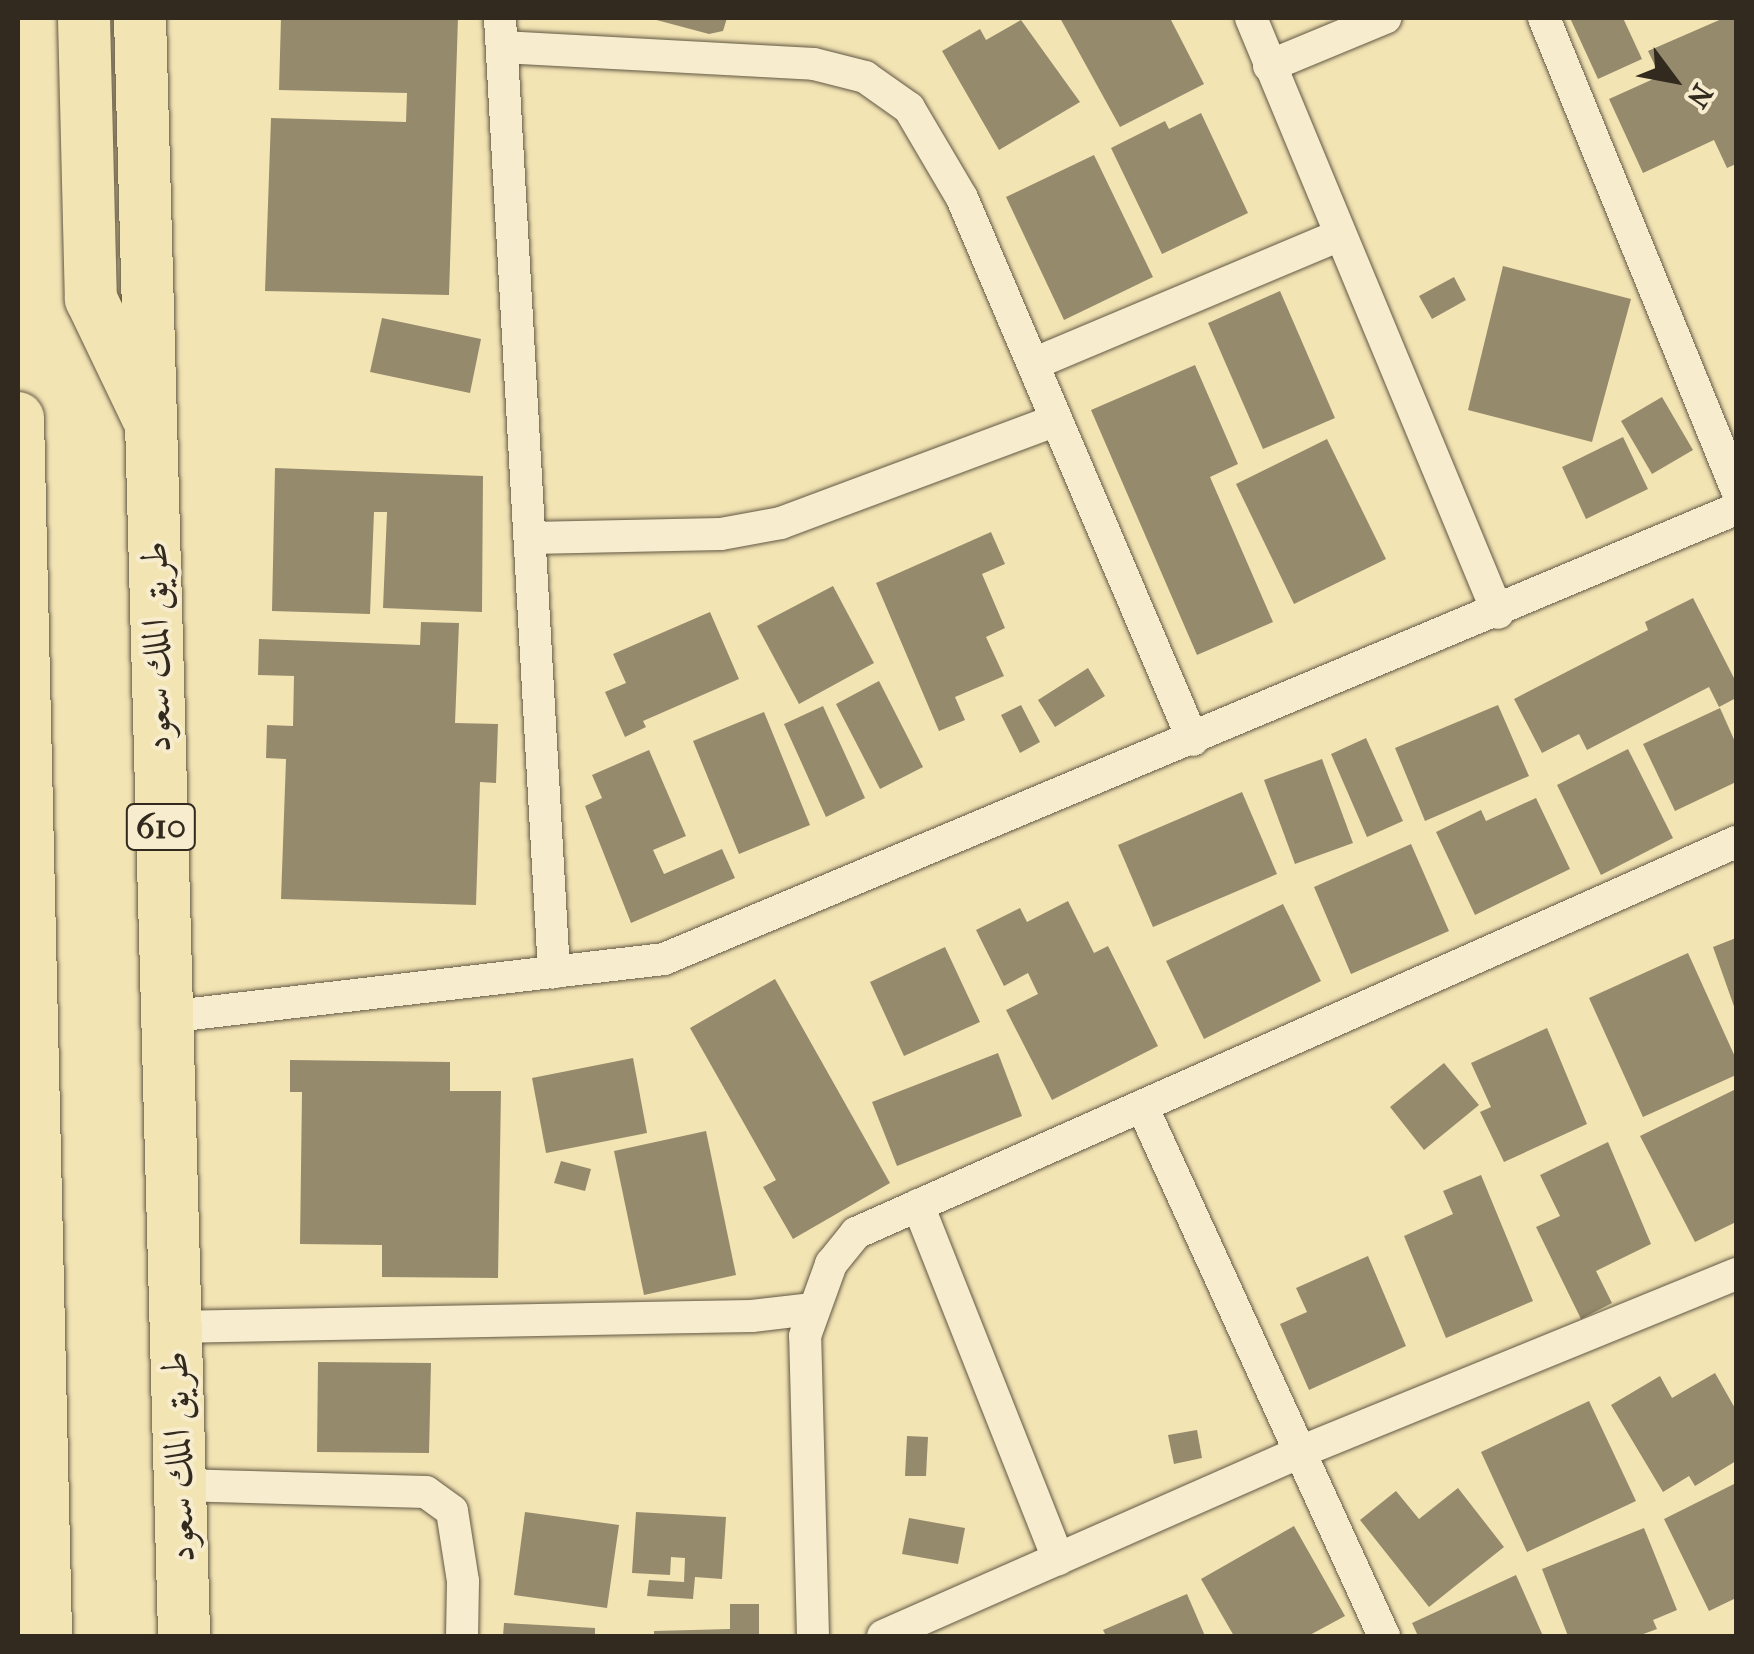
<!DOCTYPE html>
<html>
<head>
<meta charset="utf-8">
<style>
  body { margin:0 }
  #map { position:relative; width:1754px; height:1654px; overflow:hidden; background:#f3e4b4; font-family:"IM FELL French Canon",Amiri,serif }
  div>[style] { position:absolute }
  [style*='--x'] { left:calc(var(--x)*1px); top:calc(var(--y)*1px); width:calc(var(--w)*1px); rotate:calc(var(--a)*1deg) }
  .building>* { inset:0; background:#968a6c }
  .roads { filter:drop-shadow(0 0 2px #625844) drop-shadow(0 0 2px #625844) }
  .street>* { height:32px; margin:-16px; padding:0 16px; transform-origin:16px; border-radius:16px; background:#f7edce }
  .primary>* { height:52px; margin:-26px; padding:0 26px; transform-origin:26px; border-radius:26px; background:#f3e4b4 }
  span { translate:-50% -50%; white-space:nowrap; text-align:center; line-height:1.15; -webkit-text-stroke:8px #f7edce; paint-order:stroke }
  .shield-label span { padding:2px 8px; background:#f7edce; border:2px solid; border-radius:8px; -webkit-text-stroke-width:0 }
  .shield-label { font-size:35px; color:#32291f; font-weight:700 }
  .street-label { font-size:38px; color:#32291f }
  .frame { position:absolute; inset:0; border:20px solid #32291f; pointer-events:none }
  .north { position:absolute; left:1624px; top:30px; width:100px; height:100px; -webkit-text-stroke:8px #f7edce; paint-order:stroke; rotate:122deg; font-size:28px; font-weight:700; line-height:40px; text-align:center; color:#32291f }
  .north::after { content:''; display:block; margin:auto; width:35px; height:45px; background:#32291f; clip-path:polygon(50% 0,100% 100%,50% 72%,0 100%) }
</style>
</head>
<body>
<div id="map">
  <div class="building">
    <i style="clip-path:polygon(281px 18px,458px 18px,449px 295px,265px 291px,271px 118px,406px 122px,407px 93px,279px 90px)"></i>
    <i style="clip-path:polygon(649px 18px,727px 18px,723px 31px,709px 34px)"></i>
    <i style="clip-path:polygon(1060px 18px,1170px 18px,1204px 84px,1120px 127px)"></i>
    <i style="clip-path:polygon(1570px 18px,1623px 18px,1642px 59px,1598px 79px)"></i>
    <i style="clip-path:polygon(1724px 18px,1736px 18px,1736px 164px,1727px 168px,1714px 140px,1643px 173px,1609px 99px,1660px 76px,1648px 51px)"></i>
    <i style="clip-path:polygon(1021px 20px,1080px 102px,999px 150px,942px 51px,980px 29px,986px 40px)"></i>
    <i style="clip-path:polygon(1201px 113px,1248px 213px,1162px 254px,1111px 148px,1165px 121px,1169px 129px)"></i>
    <i style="clip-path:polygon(1094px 155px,1153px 277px,1064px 320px,1006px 197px)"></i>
    <i style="clip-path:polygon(1503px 266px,1631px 299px,1592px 442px,1468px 410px)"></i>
    <i style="clip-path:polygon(1454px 277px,1466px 300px,1432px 319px,1419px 296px)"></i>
    <i style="clip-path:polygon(1280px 291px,1335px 418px,1263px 449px,1208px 323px)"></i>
    <i style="clip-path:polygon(382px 318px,481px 339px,470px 393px,370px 372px)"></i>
    <i style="clip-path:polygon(1195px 365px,1238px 464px,1210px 477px,1273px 622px,1197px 655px,1091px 410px)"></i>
    <i style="clip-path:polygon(1662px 397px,1693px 450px,1652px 474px,1621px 421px)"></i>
    <i style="clip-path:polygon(1623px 437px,1648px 489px,1586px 519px,1562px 467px)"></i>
    <i style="clip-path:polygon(1327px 439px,1386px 559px,1294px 604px,1236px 484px)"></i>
    <i style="clip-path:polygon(275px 468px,483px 476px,482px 612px,383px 608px,387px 512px,374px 512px,370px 614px,272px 611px)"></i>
    <i style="clip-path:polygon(991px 532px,1005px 564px,982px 574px,1005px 628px,986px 637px,1004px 676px,955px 697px,965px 720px,939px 731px,876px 583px)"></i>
    <i style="clip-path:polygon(833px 586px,874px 663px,799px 704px,757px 626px)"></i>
    <i style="clip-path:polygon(1693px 598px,1736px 682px,1736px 698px,1719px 707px,1709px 687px,1587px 750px,1579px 734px,1542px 753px,1514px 699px,1648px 630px,1645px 622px)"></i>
    <i style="clip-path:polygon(710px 612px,739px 679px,643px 721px,646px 727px,625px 737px,605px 692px,626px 683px,613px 654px)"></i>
    <i style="clip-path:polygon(421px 622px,459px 623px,455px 723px,498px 724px,496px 783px,480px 782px,476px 905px,281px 899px,286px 759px,266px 758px,267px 725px,293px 726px,294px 676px,258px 675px,259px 639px,420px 645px)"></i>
    <i style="clip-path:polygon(1088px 668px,1105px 696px,1055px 727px,1038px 700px)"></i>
    <i style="clip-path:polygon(879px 681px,923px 767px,880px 789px,836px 704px)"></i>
    <i style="clip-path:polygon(1021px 705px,1040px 742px,1020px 753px,1001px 715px)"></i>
    <i style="clip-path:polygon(1498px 705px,1529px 776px,1425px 821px,1395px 748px)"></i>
    <i style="clip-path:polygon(823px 706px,865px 798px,826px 817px,784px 724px)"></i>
    <i style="clip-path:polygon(1720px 708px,1736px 744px,1736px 782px,1675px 811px,1643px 744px)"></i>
    <i style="clip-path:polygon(764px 712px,810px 825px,739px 854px,693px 741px)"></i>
    <i style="clip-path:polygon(1366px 738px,1403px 821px,1367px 837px,1331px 754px)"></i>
    <i style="clip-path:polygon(1628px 749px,1673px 838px,1601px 875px,1557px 785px)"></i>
    <i style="clip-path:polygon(649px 750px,686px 836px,653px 850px,664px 874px,722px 849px,735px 878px,631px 923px,585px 806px,602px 798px,592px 775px)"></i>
    <i style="clip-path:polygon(1322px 759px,1353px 843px,1295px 864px,1264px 780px)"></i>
    <i style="clip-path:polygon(1242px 792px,1277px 874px,1153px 927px,1118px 845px)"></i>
    <i style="clip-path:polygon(1536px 798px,1570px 869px,1475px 915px,1436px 832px,1481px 810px,1486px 821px)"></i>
    <i style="clip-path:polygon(1411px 844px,1449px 931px,1351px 974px,1314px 887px)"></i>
    <i style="clip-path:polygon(1068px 901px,1094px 953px,1108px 946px,1158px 1046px,1052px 1100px,1006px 1010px,1038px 994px,1028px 973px,1004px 986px,976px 930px,1020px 908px,1027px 922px)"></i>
    <i style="clip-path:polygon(1283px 904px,1321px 981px,1204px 1039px,1166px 961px)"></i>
    <i style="clip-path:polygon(1736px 938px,1736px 1012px,1713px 947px)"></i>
    <i style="clip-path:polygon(945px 947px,980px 1022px,904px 1056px,870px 982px)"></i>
    <i style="clip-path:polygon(1688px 953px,1736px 1059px,1736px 1075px,1643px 1117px,1589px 998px)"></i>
    <i style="clip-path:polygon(775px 979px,890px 1183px,793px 1239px,763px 1187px,776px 1180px,690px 1028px)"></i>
    <i style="clip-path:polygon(1547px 1028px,1587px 1124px,1504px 1162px,1480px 1112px,1491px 1107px,1471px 1063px)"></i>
    <i style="clip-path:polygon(998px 1053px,1022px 1116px,897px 1166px,872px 1102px)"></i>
    <i style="clip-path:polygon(633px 1058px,647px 1133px,546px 1153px,532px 1078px)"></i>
    <i style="clip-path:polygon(290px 1060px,450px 1062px,450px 1091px,501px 1091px,498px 1278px,382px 1277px,382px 1245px,300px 1244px,302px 1092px,290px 1092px)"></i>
    <i style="clip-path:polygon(1444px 1063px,1479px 1105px,1424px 1150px,1390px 1107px)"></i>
    <i style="clip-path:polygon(1736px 1089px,1736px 1222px,1695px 1242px,1640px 1136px)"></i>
    <i style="clip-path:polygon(706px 1131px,736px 1275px,644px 1295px,614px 1151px)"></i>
    <i style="clip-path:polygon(1608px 1142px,1651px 1244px,1596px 1271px,1612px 1303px,1581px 1319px,1536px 1227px,1560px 1216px,1540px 1175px)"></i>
    <i style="clip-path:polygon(561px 1161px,591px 1169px,585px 1191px,554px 1183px)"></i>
    <i style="clip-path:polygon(1481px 1175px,1533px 1301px,1446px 1338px,1404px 1236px,1453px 1214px,1443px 1191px)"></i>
    <i style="clip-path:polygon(1368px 1256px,1406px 1346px,1309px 1390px,1280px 1324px,1307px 1312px,1296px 1288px)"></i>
    <i style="clip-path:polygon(318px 1362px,431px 1363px,429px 1453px,317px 1452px)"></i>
    <i style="clip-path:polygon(1715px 1373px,1736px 1410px,1736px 1461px,1695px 1486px,1689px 1476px,1663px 1492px,1611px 1405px,1660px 1376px,1672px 1398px)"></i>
    <i style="clip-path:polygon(1589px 1401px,1636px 1501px,1527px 1552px,1481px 1452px)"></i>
    <i style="clip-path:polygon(1197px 1430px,1202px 1458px,1174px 1464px,1168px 1435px)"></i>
    <i style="clip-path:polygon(907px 1436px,928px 1437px,926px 1476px,905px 1476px)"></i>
    <i style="clip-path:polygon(1736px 1483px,1736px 1598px,1709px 1611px,1664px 1519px)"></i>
    <i style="clip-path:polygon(1458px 1488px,1504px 1547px,1429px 1607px,1360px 1520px,1396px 1491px,1419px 1519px)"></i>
    <i style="clip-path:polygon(525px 1512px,619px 1525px,607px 1608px,514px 1595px)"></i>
    <i style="clip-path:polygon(636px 1512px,726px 1517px,722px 1579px,695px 1577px,693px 1599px,647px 1596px,649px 1580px,684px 1582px,685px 1558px,671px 1557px,670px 1575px,632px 1573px)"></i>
    <i style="clip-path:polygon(909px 1518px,965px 1528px,958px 1564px,902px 1554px)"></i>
    <i style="clip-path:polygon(1294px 1526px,1345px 1616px,1308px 1636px,1234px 1636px,1201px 1579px)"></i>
    <i style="clip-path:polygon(1644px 1528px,1677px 1610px,1653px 1620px,1657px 1629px,1638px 1636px,1568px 1636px,1542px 1569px)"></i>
    <i style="clip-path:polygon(1516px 1575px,1543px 1636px,1418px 1636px,1412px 1623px)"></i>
    <i style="clip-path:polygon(1187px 1594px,1205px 1636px,1106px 1636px,1103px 1630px)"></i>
    <i style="clip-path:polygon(730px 1604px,759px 1604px,759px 1636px,654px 1636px,654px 1631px,730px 1629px)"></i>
    <i style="clip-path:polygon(504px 1623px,595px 1628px,595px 1636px,503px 1636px)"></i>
  </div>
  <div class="roads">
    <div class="street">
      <i style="--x:500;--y:18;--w:956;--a:86.76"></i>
      <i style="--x:1251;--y:18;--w:644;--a:67.46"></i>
      <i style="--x:1544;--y:18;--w:508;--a:67.78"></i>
      <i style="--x:502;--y:47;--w:312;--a:3.1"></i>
      <i style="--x:814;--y:64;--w:53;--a:14.3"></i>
      <i style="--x:865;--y:77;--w:54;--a:35.2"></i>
      <i style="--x:909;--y:108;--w:104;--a:59.5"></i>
      <i style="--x:962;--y:198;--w:589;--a:66.92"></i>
      <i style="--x:1269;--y:66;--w:126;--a:-22.5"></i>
      <i style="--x:1033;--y:364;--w:333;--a:-22.8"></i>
      <i style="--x:530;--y:538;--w:191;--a:-1.2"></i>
      <i style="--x:721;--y:534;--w:61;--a:-10.4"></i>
      <i style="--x:781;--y:523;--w:294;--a:-20.5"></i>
      <i style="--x:166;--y:1017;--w:501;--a:-6.64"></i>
      <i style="--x:664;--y:959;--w:1163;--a:-22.77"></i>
      <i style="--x:1142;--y:1106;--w:583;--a:65.46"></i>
      <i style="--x:918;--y:1205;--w:381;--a:68.4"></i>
      <i style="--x:174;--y:1327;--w:578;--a:-1.09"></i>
      <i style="--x:752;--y:1316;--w:59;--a:-6.8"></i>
      <i style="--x:179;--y:1485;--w:247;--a:1.6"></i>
      <i style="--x:426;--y:1492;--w:32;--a:36"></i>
      <i style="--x:452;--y:1511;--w:71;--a:81.1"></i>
      <i style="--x:463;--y:1581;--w:55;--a:91"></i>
      <i style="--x:813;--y:1636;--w:300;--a:-91.5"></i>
      <i style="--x:805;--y:1336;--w:77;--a:-70.1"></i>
      <i style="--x:831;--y:1264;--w:40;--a:-51"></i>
      <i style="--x:856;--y:1233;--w:963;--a:-23.96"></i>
      <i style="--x:883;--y:1636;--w:456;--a:-23.8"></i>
      <i style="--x:1300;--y:1452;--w:471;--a:-22.2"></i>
    </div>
    <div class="primary">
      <i style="--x:84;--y:18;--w:281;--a:88.6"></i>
      <i style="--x:91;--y:299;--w:130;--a:64.4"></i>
      <i style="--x:140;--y:18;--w:1619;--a:88.44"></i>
      <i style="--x:18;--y:418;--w:1218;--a:88.68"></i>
    </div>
  </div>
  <div class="shield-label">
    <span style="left:161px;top:827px">610</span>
  </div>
  <div class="street-label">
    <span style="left:156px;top:647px;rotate:-91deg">طريق الملك سعود</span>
    <span style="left:178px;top:1457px;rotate:-92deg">طريق الملك سعود</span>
  </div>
  <div class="frame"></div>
  <div class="north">N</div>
</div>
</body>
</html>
